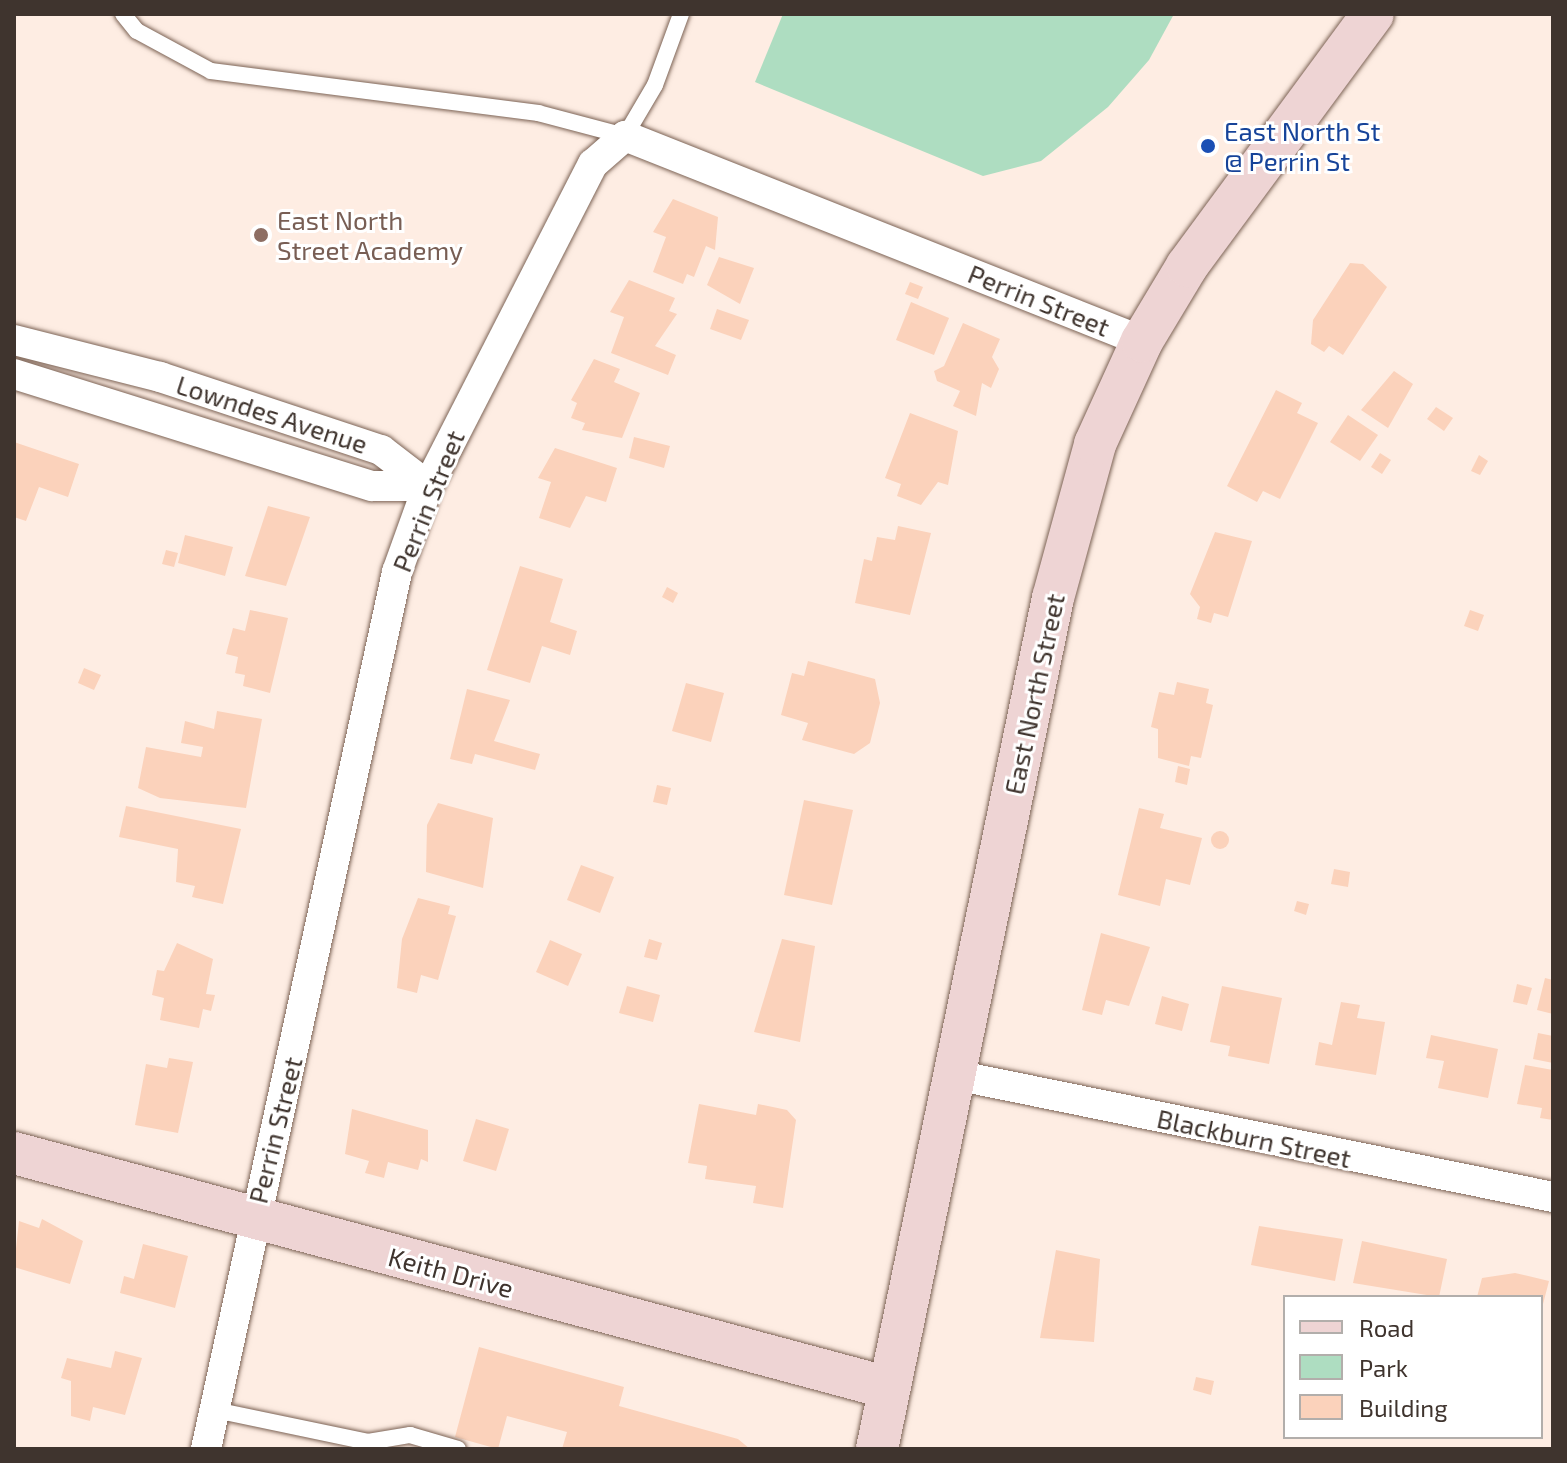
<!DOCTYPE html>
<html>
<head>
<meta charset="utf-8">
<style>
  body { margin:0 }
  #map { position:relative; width:1567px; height:1463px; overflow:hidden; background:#feede3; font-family:"Exo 2",sans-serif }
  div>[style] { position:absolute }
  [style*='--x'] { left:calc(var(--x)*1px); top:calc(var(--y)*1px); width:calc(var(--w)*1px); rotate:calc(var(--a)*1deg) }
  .green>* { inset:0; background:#aeddc1 }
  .building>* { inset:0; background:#fbd2bb }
  .round { border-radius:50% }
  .roads { filter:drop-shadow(0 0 2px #7c6355) drop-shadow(0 0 2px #7c6355) }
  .lane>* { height:16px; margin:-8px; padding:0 8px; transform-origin:8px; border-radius:8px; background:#fff }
  .street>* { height:30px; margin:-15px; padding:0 15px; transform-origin:15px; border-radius:15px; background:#fff }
  .secondary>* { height:42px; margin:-21px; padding:0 21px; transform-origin:21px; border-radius:21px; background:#eed4d4 }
  .dots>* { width:22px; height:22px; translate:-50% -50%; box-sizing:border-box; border:4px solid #fff; border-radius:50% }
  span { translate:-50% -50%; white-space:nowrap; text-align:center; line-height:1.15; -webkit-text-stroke:6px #fff; paint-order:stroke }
  .transit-label { font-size:26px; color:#164399 }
  .left { translate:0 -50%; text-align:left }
  .education-label { font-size:26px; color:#785e54 }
  .street-label { font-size:26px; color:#3f342e }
  .frame { position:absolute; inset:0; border:16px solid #3f342e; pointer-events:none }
  .legend { position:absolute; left:1283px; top:1295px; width:260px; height:144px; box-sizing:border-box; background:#fff; border:2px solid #b2aeab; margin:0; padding:10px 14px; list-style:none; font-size:24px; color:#3f342e }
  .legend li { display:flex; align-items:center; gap:16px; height:40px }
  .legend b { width:40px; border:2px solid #b2aeab }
</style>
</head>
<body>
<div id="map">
  <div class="green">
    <i style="clip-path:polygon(783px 14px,1174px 14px,1149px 60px,1108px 107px,1041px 161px,983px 176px,755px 82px)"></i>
  </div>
  <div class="building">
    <i style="clip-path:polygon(673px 199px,718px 217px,715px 250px,706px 246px,694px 277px,687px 274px,683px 284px,653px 272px,666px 237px,653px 232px)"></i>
    <i style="clip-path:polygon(719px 257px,754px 268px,740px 304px,707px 285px)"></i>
    <i style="clip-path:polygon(1350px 263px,1363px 264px,1387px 287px,1343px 355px,1329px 346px,1324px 352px,1311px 344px,1313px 320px)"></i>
    <i style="clip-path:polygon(629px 280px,675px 298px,669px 311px,677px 314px,655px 346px,676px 355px,668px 375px,611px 353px,624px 317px,610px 312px)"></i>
    <i style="clip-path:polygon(910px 282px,923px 287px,918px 299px,905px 294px)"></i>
    <i style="clip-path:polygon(911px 302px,949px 318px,934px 355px,896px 340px)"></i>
    <i style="clip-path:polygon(717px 309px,749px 320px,741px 340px,710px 329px)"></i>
    <i style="clip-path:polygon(963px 323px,1000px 339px,992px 357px,999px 369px,991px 388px,982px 383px,976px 416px,953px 406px,960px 391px,937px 381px,934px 371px,944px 366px)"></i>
    <i style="clip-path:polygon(594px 359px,620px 369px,614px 382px,640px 393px,622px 438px,582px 430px,585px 423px,571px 418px,577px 403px,571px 400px)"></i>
    <i style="clip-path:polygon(1394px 371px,1413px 384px,1388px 428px,1361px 410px)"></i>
    <i style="clip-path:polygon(1276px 390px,1302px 403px,1297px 413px,1318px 423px,1280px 499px,1263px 491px,1257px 502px,1227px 486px)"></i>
    <i style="clip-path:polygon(1436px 407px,1453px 418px,1444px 431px,1427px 419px)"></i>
    <i style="clip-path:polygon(910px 413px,958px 431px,948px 485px,938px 482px,921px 505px,897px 496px,901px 484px,885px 478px)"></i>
    <i style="clip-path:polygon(1348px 415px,1378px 435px,1360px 461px,1330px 442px)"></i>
    <i style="clip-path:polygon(634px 437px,670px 446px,664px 468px,629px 458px)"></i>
    <i style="clip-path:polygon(14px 442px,79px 464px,68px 497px,39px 487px,26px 521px,14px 517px)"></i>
    <i style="clip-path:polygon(555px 448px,617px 468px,606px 502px,586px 496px,570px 528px,539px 518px,551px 482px,538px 478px)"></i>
    <i style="clip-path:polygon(1380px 453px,1391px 460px,1382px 474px,1371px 467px)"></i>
    <i style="clip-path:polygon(1479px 455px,1488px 461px,1480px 475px,1471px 471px)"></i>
    <i style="clip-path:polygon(268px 506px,310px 517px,286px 586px,245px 576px)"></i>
    <i style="clip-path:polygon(898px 526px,931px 533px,910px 615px,855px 603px,864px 559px,872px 561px,877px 537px,895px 540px)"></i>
    <i style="clip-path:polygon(1215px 532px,1252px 541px,1228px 617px,1214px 613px,1211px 623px,1197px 619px,1200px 607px,1190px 594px)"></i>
    <i style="clip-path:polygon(185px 535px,233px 547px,225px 576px,178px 563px)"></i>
    <i style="clip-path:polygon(166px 550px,178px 553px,174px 567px,162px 564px)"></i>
    <i style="clip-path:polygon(520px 566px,563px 579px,550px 622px,577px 631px,570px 655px,542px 646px,530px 683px,487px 670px)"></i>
    <i style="clip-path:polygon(667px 587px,678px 593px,673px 603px,662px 597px)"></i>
    <i style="clip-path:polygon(250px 610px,288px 618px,270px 693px,243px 686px,245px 675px,235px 673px,238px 657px,226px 654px,233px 628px,245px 631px)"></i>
    <i style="clip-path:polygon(1470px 610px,1484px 615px,1478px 631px,1464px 626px)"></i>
    <i style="clip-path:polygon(808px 661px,875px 679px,880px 703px,870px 743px,854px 754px,802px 740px,808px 723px,781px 715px,792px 673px,804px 676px)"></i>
    <i style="clip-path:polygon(84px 668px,101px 675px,94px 690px,78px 683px)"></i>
    <i style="clip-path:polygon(1177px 682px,1209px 689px,1206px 703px,1213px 705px,1201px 758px,1191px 756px,1189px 766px,1158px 758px,1158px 729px,1151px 727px,1159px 692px,1174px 695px)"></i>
    <i style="clip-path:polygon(686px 683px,724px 693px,711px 742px,672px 731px)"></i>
    <i style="clip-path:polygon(467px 689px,510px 700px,494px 741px,540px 754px,535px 770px,475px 754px,472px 764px,450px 759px)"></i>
    <i style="clip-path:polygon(217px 711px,262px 719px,246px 808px,160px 798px,138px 788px,146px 747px,201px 757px,203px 747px,181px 743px,185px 721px,214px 729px)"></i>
    <i style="clip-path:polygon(1178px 766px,1190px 769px,1187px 785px,1175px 782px)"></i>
    <i style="clip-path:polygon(657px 785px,671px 788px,667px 805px,653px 802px)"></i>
    <i style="clip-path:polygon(804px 800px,853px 810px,832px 905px,784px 895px)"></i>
    <i style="clip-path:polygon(438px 803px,493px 818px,483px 888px,426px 872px,427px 825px)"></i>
    <i style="clip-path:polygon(126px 806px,241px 829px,223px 904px,192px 897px,195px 886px,176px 882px,178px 849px,119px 837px)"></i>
    <i style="clip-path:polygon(1139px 808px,1164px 814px,1160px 828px,1202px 838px,1190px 885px,1166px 879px,1160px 906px,1118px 895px)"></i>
    <i class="round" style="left:1211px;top:831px;width:18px;height:18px"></i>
    <i style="clip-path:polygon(581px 865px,614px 877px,600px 913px,567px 900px)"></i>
    <i style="clip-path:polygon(1334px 869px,1350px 872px,1348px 887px,1331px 884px)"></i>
    <i style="clip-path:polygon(418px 898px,450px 906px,448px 914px,456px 916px,438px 980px,421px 975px,417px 993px,397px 988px,402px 939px)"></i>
    <i style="clip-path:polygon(1297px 901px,1309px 904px,1306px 915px,1294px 911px)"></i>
    <i style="clip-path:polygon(1101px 933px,1150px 947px,1129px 1006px,1106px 1000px,1102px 1015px,1082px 1010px)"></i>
    <i style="clip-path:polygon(649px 939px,662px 943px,657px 960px,644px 957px)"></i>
    <i style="clip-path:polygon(782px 939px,815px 946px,800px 1042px,754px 1032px)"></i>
    <i style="clip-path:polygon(550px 940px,582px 954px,568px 986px,536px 972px)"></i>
    <i style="clip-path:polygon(177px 943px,213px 959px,206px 994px,215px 995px,211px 1011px,203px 1009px,199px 1028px,160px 1020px,164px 998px,152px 995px,157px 970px,164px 971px)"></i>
    <i style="clip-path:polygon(1545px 978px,1553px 980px,1553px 1014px,1537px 1010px)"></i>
    <i style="clip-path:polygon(1517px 984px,1532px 988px,1527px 1005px,1513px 1002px)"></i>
    <i style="clip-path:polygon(627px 986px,660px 995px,653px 1022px,619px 1013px)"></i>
    <i style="clip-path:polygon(1222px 986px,1282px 998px,1269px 1064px,1228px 1056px,1230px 1046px,1210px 1042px)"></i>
    <i style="clip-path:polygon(1162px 996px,1189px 1004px,1182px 1031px,1155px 1024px)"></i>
    <i style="clip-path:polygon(1341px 1002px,1360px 1005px,1357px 1018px,1385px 1022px,1376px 1075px,1315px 1065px,1319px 1042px,1332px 1045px)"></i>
    <i style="clip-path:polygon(1538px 1033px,1553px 1036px,1553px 1063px,1533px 1059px)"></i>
    <i style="clip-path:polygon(1431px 1035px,1498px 1049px,1488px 1098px,1438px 1088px,1444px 1061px,1426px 1058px)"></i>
    <i style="clip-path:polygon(169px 1058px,193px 1062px,178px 1133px,135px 1125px,146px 1064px,167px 1068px)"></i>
    <i style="clip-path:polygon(1525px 1065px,1553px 1070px,1553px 1120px,1540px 1118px,1542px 1108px,1517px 1104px)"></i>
    <i style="clip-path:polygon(699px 1104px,756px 1115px,758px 1104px,787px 1110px,796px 1120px,783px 1208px,753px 1203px,756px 1186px,705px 1179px,707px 1166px,688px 1163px)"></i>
    <i style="clip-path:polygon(352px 1109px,428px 1130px,428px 1162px,421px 1159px,418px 1170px,388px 1162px,384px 1178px,365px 1173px,369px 1161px,345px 1154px)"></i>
    <i style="clip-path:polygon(476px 1119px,509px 1129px,496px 1171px,463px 1161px)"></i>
    <i style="clip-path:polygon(42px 1219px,83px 1241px,70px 1284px,14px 1267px,19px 1221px,39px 1228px)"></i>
    <i style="clip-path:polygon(1259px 1226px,1343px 1239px,1335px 1281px,1251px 1265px)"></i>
    <i style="clip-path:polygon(1362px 1241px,1447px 1259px,1439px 1297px,1353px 1283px)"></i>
    <i style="clip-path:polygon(143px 1244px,188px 1256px,175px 1308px,120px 1293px,124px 1276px,134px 1279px)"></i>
    <i style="clip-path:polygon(1056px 1250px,1100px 1259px,1094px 1342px,1040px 1338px)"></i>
    <i style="clip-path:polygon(1515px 1273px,1549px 1281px,1542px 1308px,1541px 1297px,1477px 1297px,1482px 1278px)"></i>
    <i style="clip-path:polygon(479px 1347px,624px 1387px,619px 1406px,738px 1439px,750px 1449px,562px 1449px,567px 1432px,507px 1416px,498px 1449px,455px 1437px)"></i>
    <i style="clip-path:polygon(115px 1351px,142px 1358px,125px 1415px,93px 1407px,90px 1421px,71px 1416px,71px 1381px,61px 1378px,67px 1358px,111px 1368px)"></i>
    <i style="clip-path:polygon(1196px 1377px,1214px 1381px,1211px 1395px,1193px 1390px)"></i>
  </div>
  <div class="roads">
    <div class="lane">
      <i style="--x:123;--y:14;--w:22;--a:51"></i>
      <i style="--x:137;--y:31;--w:84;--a:28.4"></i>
      <i style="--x:211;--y:71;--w:330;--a:7.3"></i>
      <i style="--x:538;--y:113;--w:90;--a:14.8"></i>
      <i style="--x:625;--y:136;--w:59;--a:-59.5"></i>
      <i style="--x:655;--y:85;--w:76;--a:-69.9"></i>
      <i style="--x:215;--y:1410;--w:156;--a:11.8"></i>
      <i style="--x:368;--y:1442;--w:43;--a:-9.5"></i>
      <i style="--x:410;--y:1435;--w:50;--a:16.3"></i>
    </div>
    <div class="street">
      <i style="--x:14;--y:340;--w:151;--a:14.2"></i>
      <i style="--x:160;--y:377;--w:233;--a:18.3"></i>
      <i style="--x:381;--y:450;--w:59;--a:37.5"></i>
      <i style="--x:14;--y:374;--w:375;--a:17.4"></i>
      <i style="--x:372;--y:486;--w:56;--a:0"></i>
      <i style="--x:955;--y:1075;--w:610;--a:11.53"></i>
      <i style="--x:206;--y:1449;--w:898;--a:-77.71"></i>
      <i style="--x:397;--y:572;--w:91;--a:-70.2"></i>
      <i style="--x:428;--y:486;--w:362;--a:-62.9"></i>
      <i style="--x:593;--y:164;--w:43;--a:-41.2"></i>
      <i style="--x:625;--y:136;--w:556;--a:21.63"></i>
    </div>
    <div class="secondary">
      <i style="--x:14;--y:1153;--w:906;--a:15.03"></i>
      <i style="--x:877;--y:1449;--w:869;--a:-78.32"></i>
      <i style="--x:1053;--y:598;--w:160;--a:-74.7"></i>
      <i style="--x:1095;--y:444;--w:113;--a:-65.5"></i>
      <i style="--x:1142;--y:341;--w:87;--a:-59"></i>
      <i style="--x:1187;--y:266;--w:313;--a:-53.6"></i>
    </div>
  </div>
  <div class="dots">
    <i style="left:1208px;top:146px;background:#1a4fb4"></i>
    <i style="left:261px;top:235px;background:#8d6e63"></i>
  </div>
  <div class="transit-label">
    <span class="left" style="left:1224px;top:146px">East North St<br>@ Perrin St</span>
  </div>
  <div class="education-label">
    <span class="left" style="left:277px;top:235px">East North<br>Street Academy</span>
  </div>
  <div class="street-label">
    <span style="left:1039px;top:300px;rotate:22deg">Perrin Street</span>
    <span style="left:272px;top:414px;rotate:18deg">Lowndes Avenue</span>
    <span style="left:428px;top:501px;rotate:-68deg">Perrin Street</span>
    <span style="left:1034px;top:694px;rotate:-78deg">East North Street</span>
    <span style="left:275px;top:1130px;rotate:-76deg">Perrin Street</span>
    <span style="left:1254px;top:1138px;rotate:12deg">Blackburn Street</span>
    <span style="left:451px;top:1272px;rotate:15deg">Keith Drive</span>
  </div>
  <div class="frame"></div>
  <ul class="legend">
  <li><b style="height:10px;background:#eed4d4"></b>Road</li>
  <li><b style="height:22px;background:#aeddc1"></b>Park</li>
  <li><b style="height:22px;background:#fbd2bb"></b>Building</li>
  </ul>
</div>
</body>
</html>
